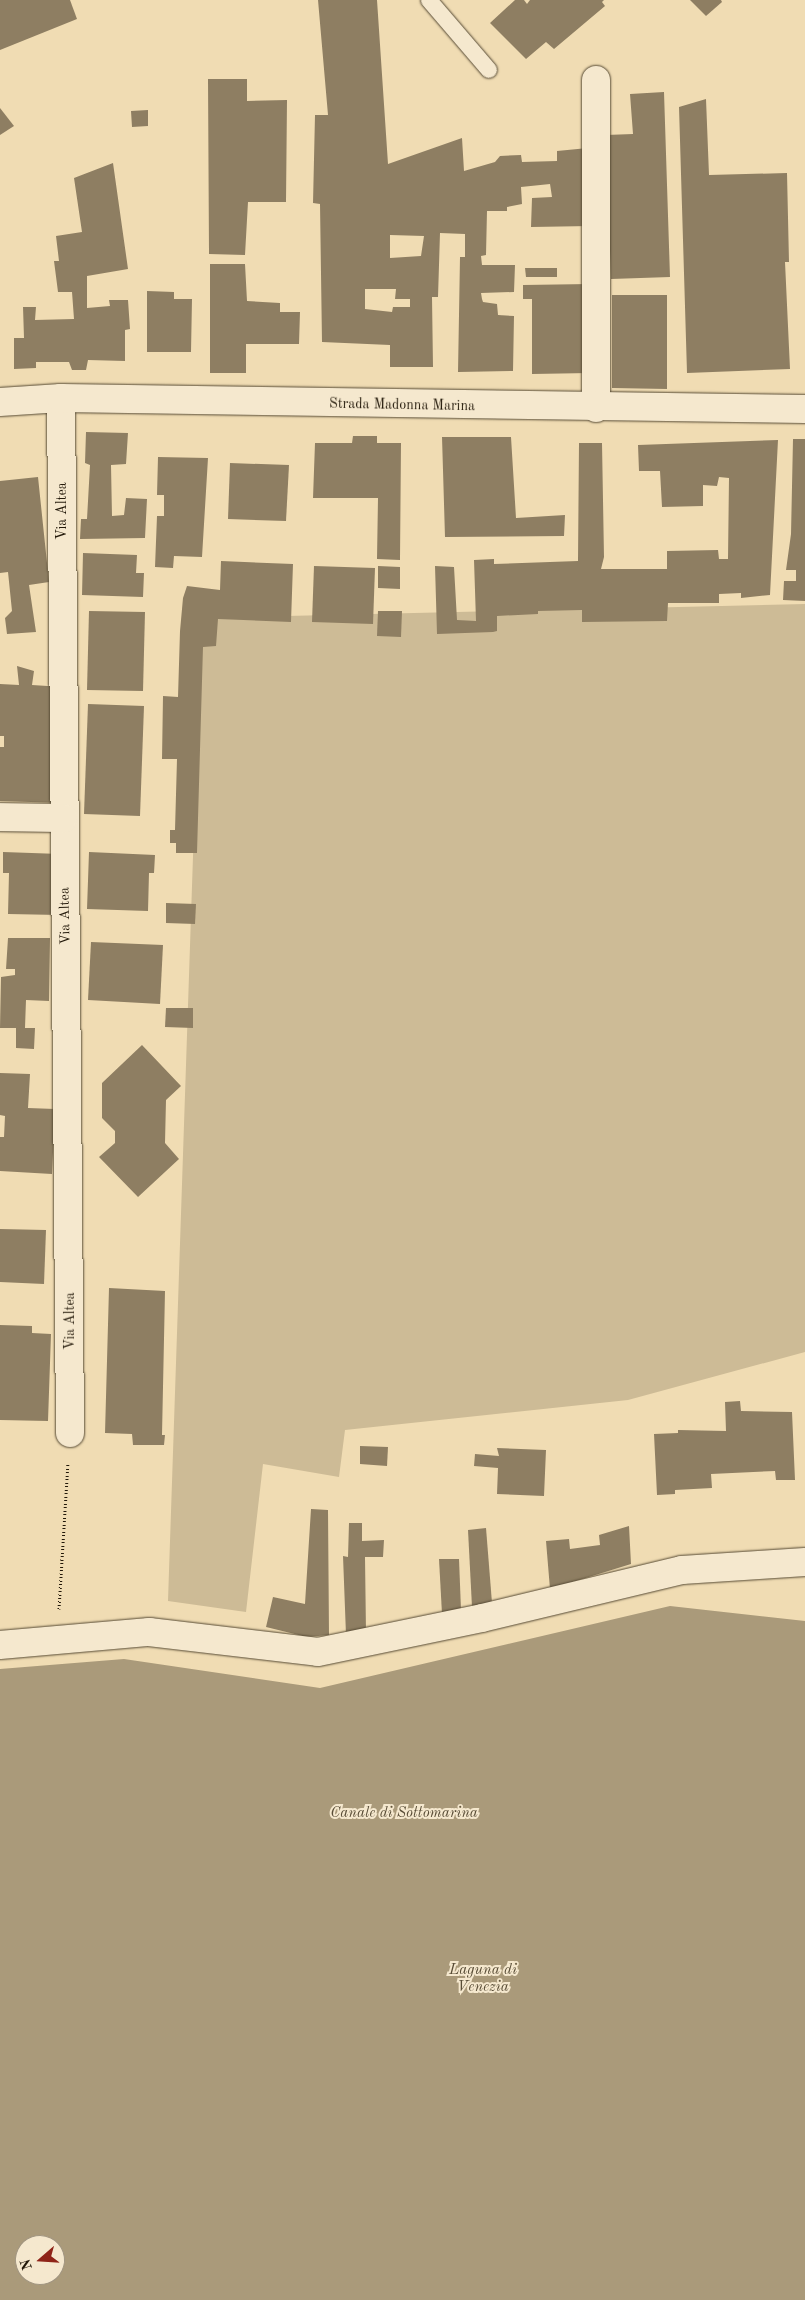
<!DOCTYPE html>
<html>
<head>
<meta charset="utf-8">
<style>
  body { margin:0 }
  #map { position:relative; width:805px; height:2300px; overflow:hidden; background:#f0dcb3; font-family:"Old Standard TT",serif }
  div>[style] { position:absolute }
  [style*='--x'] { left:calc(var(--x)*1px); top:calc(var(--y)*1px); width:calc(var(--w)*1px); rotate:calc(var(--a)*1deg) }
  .green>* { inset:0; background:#cdbb96 }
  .water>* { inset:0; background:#aa9a7a }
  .building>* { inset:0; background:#8e7e62 }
  .path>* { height:3px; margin-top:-1.5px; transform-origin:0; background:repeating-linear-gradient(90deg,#23190a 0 1px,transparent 0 3.5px) }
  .roads { filter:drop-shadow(0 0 1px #564a34) drop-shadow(0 0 1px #564a34) }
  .lane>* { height:16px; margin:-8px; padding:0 8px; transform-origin:8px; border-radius:8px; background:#f5e8ce }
  .street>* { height:28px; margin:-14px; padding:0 14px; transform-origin:14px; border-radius:14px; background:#f5e8ce }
  .secondary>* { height:28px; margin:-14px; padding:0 14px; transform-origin:14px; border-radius:14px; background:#f5e8ce }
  span { translate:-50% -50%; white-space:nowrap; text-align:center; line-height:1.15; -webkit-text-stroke:4px #f5e8ce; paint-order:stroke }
  .street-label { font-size:14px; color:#23190a }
  .water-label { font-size:15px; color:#594d37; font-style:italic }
  .north { position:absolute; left:15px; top:2235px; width:50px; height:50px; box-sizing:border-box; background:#f5e8ce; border:1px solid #a19580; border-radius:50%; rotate:251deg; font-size:14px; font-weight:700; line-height:20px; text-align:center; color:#23190a }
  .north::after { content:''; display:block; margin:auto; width:18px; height:22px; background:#8f2418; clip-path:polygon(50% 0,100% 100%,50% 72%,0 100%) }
</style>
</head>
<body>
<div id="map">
  <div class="green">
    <i style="clip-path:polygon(805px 604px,805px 1352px,628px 1400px,345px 1430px,339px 1477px,263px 1464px,246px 1612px,168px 1601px,201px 618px)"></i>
  </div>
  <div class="water">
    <i style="clip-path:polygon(evenodd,670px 1606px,805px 1621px,805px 2300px,0 2300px,0 1669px,124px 1659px,320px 1688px,670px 1606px,25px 2245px,55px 2245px,55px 2275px,25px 2275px,25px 2245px)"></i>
  </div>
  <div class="building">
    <i style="clip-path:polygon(0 0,70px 0,77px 19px,0 50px)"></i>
    <i style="clip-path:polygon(evenodd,318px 0,377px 0,388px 164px,462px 138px,464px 171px,495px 162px,500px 156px,521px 155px,522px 162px,557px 161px,557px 151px,588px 148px,590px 226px,531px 227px,532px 198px,552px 197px,550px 184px,521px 187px,522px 204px,507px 207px,507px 211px,487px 211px,486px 255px,481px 256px,482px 265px,515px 265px,514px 292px,481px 293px,482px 299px,483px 302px,497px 304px,498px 315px,514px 316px,513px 371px,458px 372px,460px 257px,465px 257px,465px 234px,440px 233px,438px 297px,432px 297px,433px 367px,390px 367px,390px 345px,322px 342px,320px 204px,313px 203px,315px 115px,328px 115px,318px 0,390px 235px,424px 236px,421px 256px,390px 258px,390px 235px,318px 0,365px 289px,396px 289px,395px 299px,410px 299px,410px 307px,393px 307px,392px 312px,365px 309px,365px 289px)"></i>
    <i style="clip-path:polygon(515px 0,524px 0,527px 4px,530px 0,604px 0,602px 2px,605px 6px,554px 49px,546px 42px,526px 59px,490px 23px)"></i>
    <i style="clip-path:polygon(690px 0,721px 0,722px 2px,706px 16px)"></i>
    <i style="clip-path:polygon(208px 79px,247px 79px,247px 101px,287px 100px,286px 202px,248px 202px,245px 255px,209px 254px)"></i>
    <i style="clip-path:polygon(664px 92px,670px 277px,611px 279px,606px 135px,633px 134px,630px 94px)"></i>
    <i style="clip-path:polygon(706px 99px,709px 175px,787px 173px,789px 262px,785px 262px,790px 369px,687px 373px,679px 107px)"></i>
    <i style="clip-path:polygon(0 108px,14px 126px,0 135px)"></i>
    <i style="clip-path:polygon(148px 110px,148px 126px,132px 127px,131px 111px)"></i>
    <i style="clip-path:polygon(113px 163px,128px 269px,87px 276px,87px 308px,110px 306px,109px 300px,128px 300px,130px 329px,125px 330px,125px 361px,88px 360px,86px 370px,72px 370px,69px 362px,36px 362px,36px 368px,14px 369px,14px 338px,24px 338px,23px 307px,36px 307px,35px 320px,74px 319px,72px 292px,58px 292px,54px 261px,59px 261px,56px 236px,82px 232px,74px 178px)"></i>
    <i style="clip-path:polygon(210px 264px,245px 264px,247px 301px,280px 303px,280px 312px,300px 312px,299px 344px,246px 344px,246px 373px,210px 373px)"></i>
    <i style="clip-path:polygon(525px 268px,557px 268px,557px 277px,526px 277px)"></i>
    <i style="clip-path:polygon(590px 284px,590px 373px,532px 374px,532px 299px,523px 299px,523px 285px)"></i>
    <i style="clip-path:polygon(147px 291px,174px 292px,174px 299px,192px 299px,191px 352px,147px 352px)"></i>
    <i style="clip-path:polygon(612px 295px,667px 295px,667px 389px,612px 388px)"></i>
    <i style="clip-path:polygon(86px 432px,128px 433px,126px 464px,111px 465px,112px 516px,124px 515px,126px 498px,147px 499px,145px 538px,80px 539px,81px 519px,87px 519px,90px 465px,85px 463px)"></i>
    <i style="clip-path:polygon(353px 436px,377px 436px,377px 443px,401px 443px,400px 560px,377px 559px,378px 498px,313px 498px,315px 443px,352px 443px)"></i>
    <i style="clip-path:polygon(442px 437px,511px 437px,516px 518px,565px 515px,564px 536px,445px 537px)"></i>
    <i style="clip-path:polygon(793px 439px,805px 439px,805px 601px,783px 600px,784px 581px,796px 581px,796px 570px,786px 570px,791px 534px)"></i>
    <i style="clip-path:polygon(778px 440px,770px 595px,741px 598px,741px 593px,719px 594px,719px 603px,668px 603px,667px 621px,582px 622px,582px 610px,538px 611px,538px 614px,497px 616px,497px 631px,493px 632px,437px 634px,435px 566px,454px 567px,457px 620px,476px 621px,474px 560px,494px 559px,494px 564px,578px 561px,579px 443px,602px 443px,604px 557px,601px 569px,667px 569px,667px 551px,718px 550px,719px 559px,728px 559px,729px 478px,719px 477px,717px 486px,703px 485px,703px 506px,662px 507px,660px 471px,639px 471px,638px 445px)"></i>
    <i style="clip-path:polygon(158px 457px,208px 458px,202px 557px,174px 556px,173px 568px,155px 567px,157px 516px,164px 516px,164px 495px,157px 495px)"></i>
    <i style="clip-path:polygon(230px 463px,289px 465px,286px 521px,228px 519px)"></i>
    <i style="clip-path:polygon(38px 477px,49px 582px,29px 585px,36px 632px,7px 634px,5px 618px,12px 611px,8px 572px,0 573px,0 481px)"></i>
    <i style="clip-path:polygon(83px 553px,137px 555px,136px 573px,144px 573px,143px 597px,82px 595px)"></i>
    <i style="clip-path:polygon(221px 561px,293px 564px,291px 622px,218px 619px,216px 646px,203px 647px,197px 853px,176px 853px,176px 843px,170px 843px,170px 830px,175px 830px,177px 759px,162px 759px,163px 696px,178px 697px,180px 631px,183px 598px,187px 586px,220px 590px)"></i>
    <i style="clip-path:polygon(314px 566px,375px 568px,373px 624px,312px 622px)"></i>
    <i style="clip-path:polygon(378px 566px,400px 567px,400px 589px,378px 588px)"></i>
    <i style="clip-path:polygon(89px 611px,145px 612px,143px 691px,87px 690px)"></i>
    <i style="clip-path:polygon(378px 611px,402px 611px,401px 637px,377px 636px)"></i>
    <i style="clip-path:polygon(17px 666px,34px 671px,32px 685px,63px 687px,62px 803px,0 801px,0 747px,4px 747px,4px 736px,0 736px,0 684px,19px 685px)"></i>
    <i style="clip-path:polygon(88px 704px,144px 706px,140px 816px,84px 814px)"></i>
    <i style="clip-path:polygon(3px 852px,60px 854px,59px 915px,8px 914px,9px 873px,3px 873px)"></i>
    <i style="clip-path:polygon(89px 852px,155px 855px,154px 873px,149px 873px,148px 911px,87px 909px)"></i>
    <i style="clip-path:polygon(166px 903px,196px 904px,195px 924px,166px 923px)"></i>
    <i style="clip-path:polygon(8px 938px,50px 938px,49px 1001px,26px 1000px,25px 1028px,35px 1028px,34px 1049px,16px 1048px,16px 1028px,0 1028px,1px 977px,15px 975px,15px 969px,6px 969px)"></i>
    <i style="clip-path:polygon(91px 942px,163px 945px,160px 1004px,88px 1000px)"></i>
    <i style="clip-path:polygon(166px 1008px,193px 1008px,193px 1028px,165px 1027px)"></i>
    <i style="clip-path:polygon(142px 1045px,181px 1086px,166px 1100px,165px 1143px,179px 1159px,138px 1197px,99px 1157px,115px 1143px,115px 1131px,102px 1118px,102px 1083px)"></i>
    <i style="clip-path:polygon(0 1073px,30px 1074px,28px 1108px,55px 1109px,52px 1174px,0 1171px,0 1137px,4px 1137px,5px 1116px,0 1115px)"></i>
    <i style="clip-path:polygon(0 1229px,46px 1230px,44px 1284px,0 1282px)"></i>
    <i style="clip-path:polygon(109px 1288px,165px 1291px,162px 1435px,165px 1435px,164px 1445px,133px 1445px,132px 1434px,105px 1433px)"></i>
    <i style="clip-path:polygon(0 1325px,32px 1326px,32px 1333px,51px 1334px,48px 1421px,0 1420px)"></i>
    <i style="clip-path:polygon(740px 1401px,741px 1411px,792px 1412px,795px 1480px,776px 1480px,775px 1471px,711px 1474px,712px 1488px,675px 1490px,675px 1494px,657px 1495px,654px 1434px,678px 1433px,678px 1430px,726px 1431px,725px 1402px)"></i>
    <i style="clip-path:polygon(360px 1446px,388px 1447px,387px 1466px,360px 1464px)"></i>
    <i style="clip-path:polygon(497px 1448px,546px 1450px,544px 1496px,497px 1494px,498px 1468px,474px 1466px,475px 1454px,499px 1456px)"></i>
    <i style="clip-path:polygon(311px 1509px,328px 1510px,329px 1635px,307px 1637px,266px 1627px,273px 1597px,305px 1604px)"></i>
    <i style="clip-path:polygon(349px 1523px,362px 1523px,362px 1541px,384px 1540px,383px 1557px,365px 1557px,366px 1633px,346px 1635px,343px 1556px,348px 1557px)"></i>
    <i style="clip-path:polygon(629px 1526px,631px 1564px,550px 1589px,546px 1541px,569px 1539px,570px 1549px,600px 1545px,599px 1535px)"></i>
    <i style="clip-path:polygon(486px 1528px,492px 1603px,472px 1607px,468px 1530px)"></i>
    <i style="clip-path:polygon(439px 1559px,459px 1559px,461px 1610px,442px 1614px)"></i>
  </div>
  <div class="path">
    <i style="--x:59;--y:1609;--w:146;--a:-86.5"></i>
  </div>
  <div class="roads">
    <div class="lane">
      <i style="--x:429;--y:0;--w:92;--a:49.4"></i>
    </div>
    <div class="street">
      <i style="--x:596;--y:80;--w:328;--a:90"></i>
      <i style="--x:61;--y:398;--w:1035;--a:89.5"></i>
      <i style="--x:0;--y:817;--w:63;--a:0.9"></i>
      <i style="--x:0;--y:1645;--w:150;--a:-5"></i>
      <i style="--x:149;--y:1632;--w:170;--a:6.7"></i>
      <i style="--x:318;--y:1652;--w:167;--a:-11.7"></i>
      <i style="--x:482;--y:1618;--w:206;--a:-13.5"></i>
      <i style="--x:682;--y:1570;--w:123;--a:-3.7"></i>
    </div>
    <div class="secondary">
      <i style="--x:0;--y:402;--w:61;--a:-3.8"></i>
      <i style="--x:61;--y:398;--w:744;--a:0.85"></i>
    </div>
  </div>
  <div class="street-label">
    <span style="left:402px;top:405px;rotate:1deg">Strada Madonna Marina</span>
    <span style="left:62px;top:511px;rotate:-90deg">Via Altea</span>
    <span style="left:65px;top:916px;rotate:-91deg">Via Altea</span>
    <span style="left:70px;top:1321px;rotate:-90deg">Via Altea</span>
  </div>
  <div class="water-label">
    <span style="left:404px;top:1814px">Canale di Sottomarina</span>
    <span style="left:483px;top:1979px">Laguna di<br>Venezia</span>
  </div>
  <div class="north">N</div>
</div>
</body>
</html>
